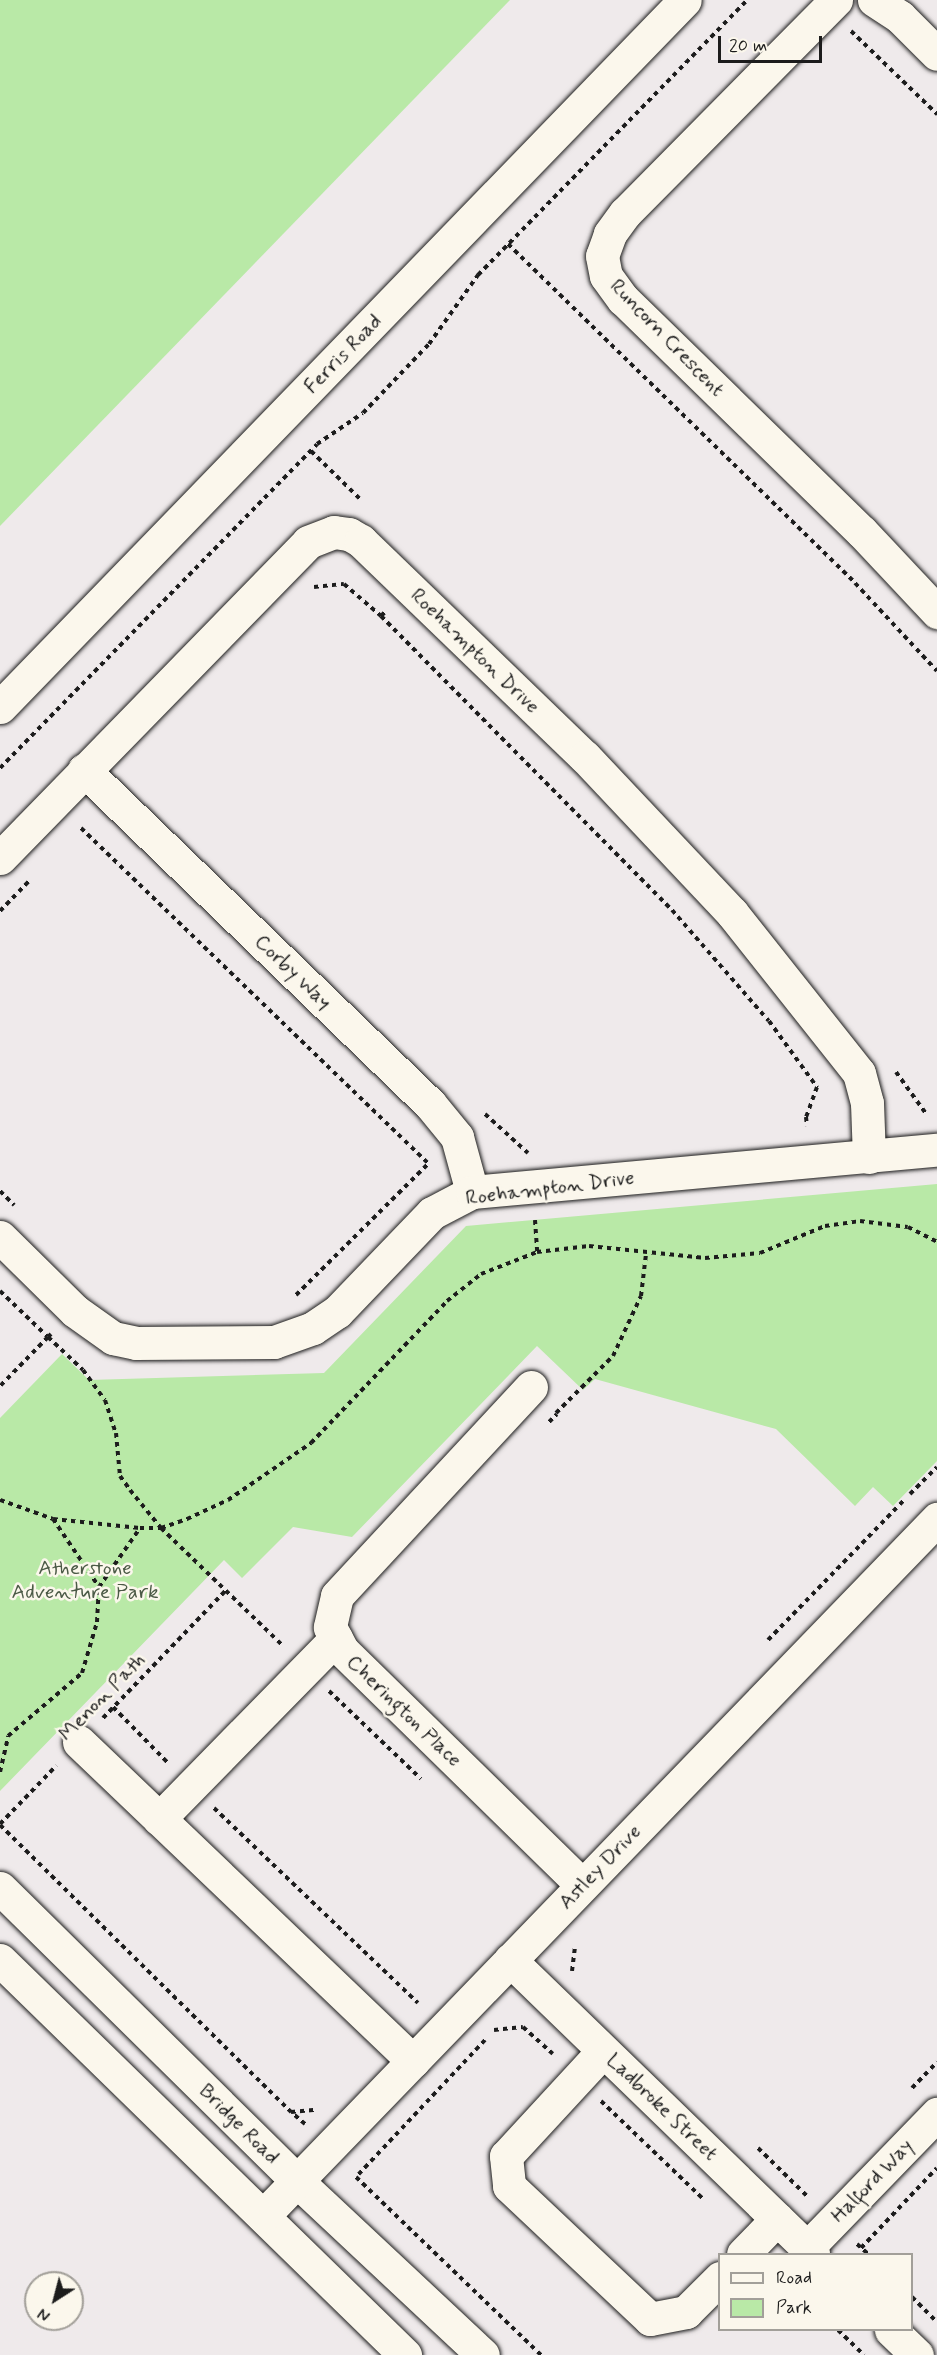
<!DOCTYPE html>
<html>
<head>
<meta charset="utf-8">
<style>
  body { margin:0 }
  #map { position:relative; width:937px; height:2355px; overflow:hidden; background:#efeaeb; font-family:Mynerve,sans-serif }
  div>[style] { position:absolute }
  [style*='--x'] { left:calc(var(--x)*1px); top:calc(var(--y)*1px); width:calc(var(--w)*1px); rotate:calc(var(--a)*1deg) }
  .green>* { inset:0; background:#b9e9a7 }
  .path>* { height:4px; margin-top:-2px; transform-origin:0; background:repeating-linear-gradient(90deg,#1c1c1c 0 4.5px,transparent 0 9px) }
  .roads { filter:drop-shadow(0 0 2px #1c1c1c) drop-shadow(0 0 2px #1c1c1c) }
  .minor>* { height:33px; margin:-16.5px; padding:0 16.5px; transform-origin:16.5px; border-radius:16.5px; background:#fbf7ec }
  span { translate:-50% -50%; white-space:nowrap; text-align:center; line-height:1.15; -webkit-text-stroke:5px #fbf7ec; paint-order:stroke }
  .street-label { font-size:21px; color:#1c1c1c }
  .park-label { font-size:21px; color:#4b5a46 }
  .legend { position:absolute; left:718px; top:2253px; width:195px; height:78px; box-sizing:border-box; background:#fbf7ec; border:2px solid #a29f99; margin:0; padding:8px 10px; list-style:none; font-size:18px; color:#1c1c1c }
  .legend li { display:flex; align-items:center; gap:12px; height:30px }
  .legend b { width:30px; border:2px solid #a29f99 }
  .north { position:absolute; left:24px; top:2271px; width:60px; height:60px; box-sizing:border-box; background:#fbf7ec; border:2px solid #a29f99; border-radius:50%; rotate:216deg; font-size:16px; font-weight:700; line-height:24px; text-align:center; color:#1c1c1c }
  .north::after { content:''; display:block; margin:auto; width:21px; height:27px; background:#1c1c1c; clip-path:polygon(50% 0,100% 100%,50% 72%,0 100%) }
  .scale { position:absolute; left:718px; top:36px; width:104px; height:27px; box-sizing:border-box; border:3px solid #1c1c1c; border-top:0; padding-left:8px; font-size:18px; line-height:21px; white-space:nowrap; color:#1c1c1c; -webkit-text-stroke:4px #fbf7ec; paint-order:stroke }
</style>
</head>
<body>
<div id="map">
  <div class="green">
    <i style="clip-path:polygon(0 0,510px 0,0 526px)"></i>
    <i style="clip-path:polygon(937px 1184px,937px 1461px,893px 1506px,873px 1487px,855px 1506px,776px 1429px,595px 1379px,583px 1390px,537px 1346px,352px 1537px,293px 1527px,242px 1578px,224px 1560px,0 1791px,0 1418px,62px 1354px,89px 1380px,324px 1373px,466px 1226px)"></i>
  </div>
  <div class="path">
    <i style="--x:851;--y:31;--w:120;--a:44"></i>
    <i style="--x:508;--y:244;--w:485;--a:44.3"></i>
    <i style="--x:855;--y:583;--w:120;--a:47"></i>
    <i style="--x:311;--y:451;--w:71;--a:44.4"></i>
    <i style="--x:314;--y:587;--w:30;--a:-6"></i>
    <i style="--x:344;--y:584;--w:49;--a:40.9"></i>
    <i style="--x:381;--y:616;--w:6;--a:-45"></i>
    <i style="--x:381;--y:616;--w:414;--a:45.3"></i>
    <i style="--x:672;--y:910;--w:147;--a:48.9"></i>
    <i style="--x:769;--y:1021;--w:82;--a:54"></i>
    <i style="--x:817;--y:1087;--w:32;--a:110"></i>
    <i style="--x:806;--y:1117;--w:9;--a:84"></i>
    <i style="--x:0;--y:768;--w:453;--a:-45.6"></i>
    <i style="--x:317;--y:444;--w:55;--a:-34"></i>
    <i style="--x:363;--y:413;--w:95;--a:-46.3"></i>
    <i style="--x:429;--y:344;--w:85;--a:-54.6"></i>
    <i style="--x:478;--y:275;--w:385;--a:-45.6"></i>
    <i style="--x:81;--y:828;--w:482;--a:44"></i>
    <i style="--x:0;--y:911;--w:42;--a:-46"></i>
    <i style="--x:896;--y:1072;--w:53;--a:54.2"></i>
    <i style="--x:485;--y:1114;--w:58;--a:42.2"></i>
    <i style="--x:0;--y:1191;--w:20;--a:45"></i>
    <i style="--x:535;--y:1220;--w:32;--a:86"></i>
    <i style="--x:0;--y:1291;--w:66;--a:43.8"></i>
    <i style="--x:48;--y:1337;--w:69;--a:134.4"></i>
    <i style="--x:296;--y:1295;--w:187;--a:-44.8"></i>
    <i style="--x:51;--y:1334;--w:4;--a:135"></i>
    <i style="--x:48;--y:1337;--w:48;--a:43.3"></i>
    <i style="--x:83;--y:1370;--w:37;--a:54"></i>
    <i style="--x:105;--y:1400;--w:35;--a:72"></i>
    <i style="--x:116;--y:1433;--w:43;--a:84.7"></i>
    <i style="--x:120;--y:1476;--w:17;--a:54"></i>
    <i style="--x:130;--y:1490;--w:49;--a:50.8"></i>
    <i style="--x:161;--y:1528;--w:170;--a:44"></i>
    <i style="--x:556;--y:1413;--w:81;--a:-45"></i>
    <i style="--x:613;--y:1356;--w:66;--a:-65"></i>
    <i style="--x:641;--y:1296;--w:42;--a:-83.2"></i>
    <i style="--x:549;--y:1422;--w:11;--a:-45"></i>
    <i style="--x:910;--y:1494;--w:38;--a:-45"></i>
    <i style="--x:0;--y:1500;--w:56;--a:19.7"></i>
    <i style="--x:53;--y:1519;--w:87;--a:5.9"></i>
    <i style="--x:140;--y:1528;--w:21;--a:0"></i>
    <i style="--x:161;--y:1528;--w:28;--a:-19"></i>
    <i style="--x:187;--y:1519;--w:45;--a:-24.9"></i>
    <i style="--x:228;--y:1500;--w:101;--a:-34.5"></i>
    <i style="--x:311;--y:1443;--w:197;--a:-46.2"></i>
    <i style="--x:447;--y:1301;--w:43;--a:-38.5"></i>
    <i style="--x:481;--y:1274;--w:60;--a:-21.4"></i>
    <i style="--x:537;--y:1252;--w:52;--a:-6.6"></i>
    <i style="--x:589;--y:1246;--w:117;--a:5.9"></i>
    <i style="--x:705;--y:1258;--w:55;--a:-5.2"></i>
    <i style="--x:760;--y:1253;--w:70;--a:-22.6"></i>
    <i style="--x:825;--y:1226;--w:35;--a:-8"></i>
    <i style="--x:860;--y:1221;--w:48;--a:7.1"></i>
    <i style="--x:908;--y:1227;--w:33;--a:27"></i>
    <i style="--x:53;--y:1519;--w:82;--a:55.9"></i>
    <i style="--x:768;--y:1640;--w:194;--a:-45.8"></i>
    <i style="--x:329;--y:1691;--w:127;--a:43.7"></i>
    <i style="--x:113;--y:1707;--w:78;--a:45.5"></i>
    <i style="--x:103;--y:1718;--w:178;--a:-46.1"></i>
    <i style="--x:0;--y:1772;--w:37;--a:-77"></i>
    <i style="--x:8;--y:1736;--w:97;--a:-40.4"></i>
    <i style="--x:82;--y:1673;--w:53;--a:-73.6"></i>
    <i style="--x:97;--y:1622;--w:35;--a:-87"></i>
    <i style="--x:99;--y:1587;--w:72;--a:-55.2"></i>
    <i style="--x:214;--y:1808;--w:282;--a:43.7"></i>
    <i style="--x:0;--y:1824;--w:81;--a:-46"></i>
    <i style="--x:0;--y:1825;--w:409;--a:44.6"></i>
    <i style="--x:572;--y:1971;--w:26;--a:-83"></i>
    <i style="--x:494;--y:2030;--w:29;--a:-6"></i>
    <i style="--x:523;--y:2027;--w:40;--a:42"></i>
    <i style="--x:485;--y:2040;--w:188;--a:133.3"></i>
    <i style="--x:356;--y:2177;--w:257;--a:43.9"></i>
    <i style="--x:912;--y:2088;--w:36;--a:-46"></i>
    <i style="--x:601;--y:2101;--w:140;--a:43.8"></i>
    <i style="--x:305;--y:2124;--w:18;--a:-139"></i>
    <i style="--x:291;--y:2112;--w:25;--a:-5"></i>
    <i style="--x:758;--y:2148;--w:70;--a:44.4"></i>
    <i style="--x:857;--y:2244;--w:15;--a:42"></i>
    <i style="--x:861;--y:2248;--w:110;--a:-46.5"></i>
    <i style="--x:912;--y:2297;--w:35;--a:45"></i>
    <i style="--x:838;--y:2330;--w:36;--a:44"></i>
  </div>
  <div class="roads">
    <div class="minor">
      <i style="--x:836;--y:0;--w:300;--a:134.7"></i>
      <i style="--x:625;--y:213;--w:26;--a:126"></i>
      <i style="--x:610;--y:234;--w:23;--a:110"></i>
      <i style="--x:602;--y:256;--w:20;--a:79"></i>
      <i style="--x:606;--y:276;--w:29;--a:54"></i>
      <i style="--x:623;--y:299;--w:334;--a:44.3"></i>
      <i style="--x:862;--y:532;--w:110;--a:46.8"></i>
      <i style="--x:874;--y:0;--w:31;--a:33"></i>
      <i style="--x:900;--y:17;--w:52;--a:45"></i>
      <i style="--x:0;--y:707;--w:984;--a:-45.91"></i>
      <i style="--x:84;--y:770;--w:481;--a:44"></i>
      <i style="--x:430;--y:1104;--w:43;--a:50.7"></i>
      <i style="--x:457;--y:1137;--w:57;--a:74.7"></i>
      <i style="--x:0;--y:858;--w:441;--a:-45.7"></i>
      <i style="--x:308;--y:542;--w:28;--a:-21"></i>
      <i style="--x:334;--y:532;--w:15;--a:8"></i>
      <i style="--x:349;--y:534;--w:14;--a:30"></i>
      <i style="--x:361;--y:541;--w:311;--a:44"></i>
      <i style="--x:585;--y:757;--w:214;--a:46.7"></i>
      <i style="--x:732;--y:913;--w:204;--a:51.6"></i>
      <i style="--x:859;--y:1073;--w:31;--a:75"></i>
      <i style="--x:867;--y:1103;--w:54;--a:87.9"></i>
      <i style="--x:0;--y:1237;--w:105;--a:44.6"></i>
      <i style="--x:75;--y:1311;--w:47;--a:35.4"></i>
      <i style="--x:113;--y:1338;--w:24;--a:12"></i>
      <i style="--x:136;--y:1343;--w:138;--a:-0.4"></i>
      <i style="--x:274;--y:1342;--w:41;--a:-19.7"></i>
      <i style="--x:313;--y:1328;--w:29;--a:-34"></i>
      <i style="--x:337;--y:1312;--w:137;--a:-46.2"></i>
      <i style="--x:432;--y:1213;--w:45;--a:-27.7"></i>
      <i style="--x:472;--y:1192;--w:467;--a:-5.2"></i>
      <i style="--x:531;--y:1387;--w:285;--a:132.9"></i>
      <i style="--x:337;--y:1596;--w:32;--a:103"></i>
      <i style="--x:330;--y:1627;--w:26;--a:62"></i>
      <i style="--x:342;--y:1650;--w:336;--a:44.4"></i>
      <i style="--x:79;--y:1742;--w:462;--a:43.7"></i>
      <i style="--x:159;--y:1819;--w:253;--a:-45.6"></i>
      <i style="--x:0;--y:1888;--w:419;--a:44.6"></i>
      <i style="--x:298;--y:2182;--w:253;--a:43.1"></i>
      <i style="--x:0;--y:1960;--w:566;--a:44.28"></i>
      <i style="--x:510;--y:1960;--w:422;--a:44.1"></i>
      <i style="--x:603;--y:2051;--w:143;--a:132.7"></i>
      <i style="--x:506;--y:2156;--w:30;--a:84"></i>
      <i style="--x:509;--y:2186;--w:194;--a:43.3"></i>
      <i style="--x:650;--y:2319;--w:37;--a:-11"></i>
      <i style="--x:686;--y:2312;--w:48;--a:-45"></i>
      <i style="--x:263;--y:2216;--w:970;--a:-45.96"></i>
      <i style="--x:807;--y:2248;--w:187;--a:-45.9"></i>
      <i style="--x:743;--y:2254;--w:49;--a:-45.8"></i>
      <i style="--x:891;--y:2330;--w:36;--a:44"></i>
    </div>
  </div>
  <div class="street-label">
    <span style="left:667px;top:338px;rotate:46deg">Runcorn Crescent</span>
    <span style="left:343px;top:354px;rotate:-46deg">Ferris Road</span>
    <span style="left:475px;top:651px;rotate:44deg">Roehampton Drive</span>
    <span style="left:293px;top:972px;rotate:44deg">Corby Way</span>
    <span style="left:550px;top:1188px;rotate:-7deg">Roehampton Drive</span>
    <span style="left:102px;top:1697px;rotate:-46deg">Menon Path</span>
    <span style="left:404px;top:1711px;rotate:44deg">Cherington Place</span>
    <span style="left:600px;top:1867px;rotate:-46deg">Astley Drive</span>
    <span style="left:662px;top:2107px;rotate:44deg">Ladbroke Street</span>
    <span style="left:239px;top:2124px;rotate:45deg">Bridge Road</span>
    <span style="left:872px;top:2181px;rotate:-46deg">Halford Way</span>
  </div>
  <div class="park-label">
    <span style="left:85px;top:1580px">Atherstone<br>Adventure Park</span>
  </div>
  <ul class="legend">
  <li><b style="height:8px;background:#fbf7ec"></b>Road</li>
  <li><b style="height:16px;background:#b9e9a7"></b>Park</li>
  </ul>
  <div class="north">N</div>
  <div class="scale">20 m</div>
</div>
</body>
</html>
